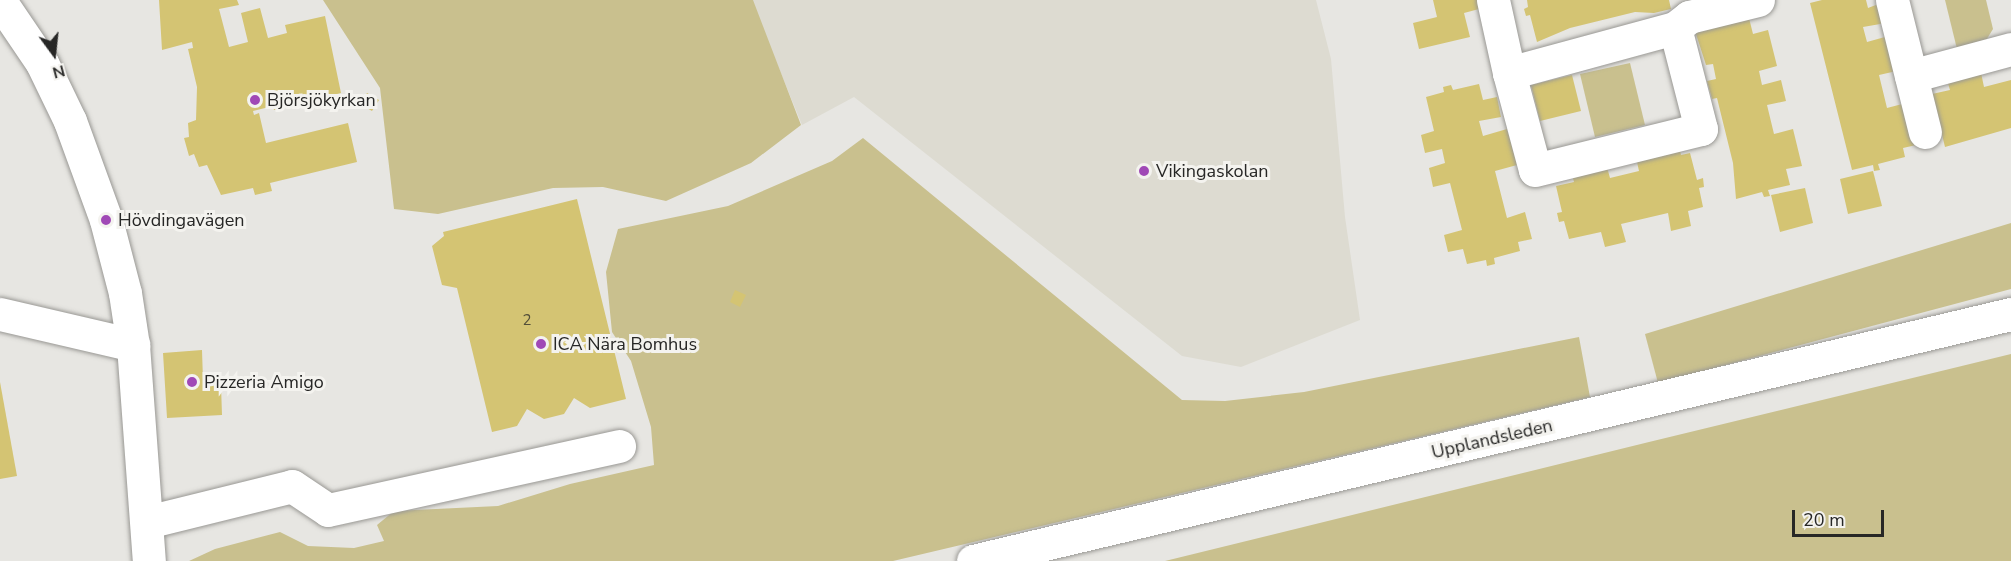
<!DOCTYPE html>
<html>
<head>
<meta charset="utf-8">
<style>
  body { margin:0 }
  #map { position:relative; width:2011px; height:561px; overflow:hidden; background:#e7e6e2; font-family:"Nunito Sans",sans-serif }
  div>[style] { position:absolute }
  [style*='--x'] { left:calc(var(--x)*1px); top:calc(var(--y)*1px); width:calc(var(--w)*1px); rotate:calc(var(--a)*1deg) }
  .built>* { inset:0; background:#dddbd1 }
  .green>* { inset:0; background:#c9c08e }
  .building>* { inset:0; background:#d4c473 }
  .roads { filter:drop-shadow(0 0 2px #999894) drop-shadow(0 0 2px #999894) }
  .minor>* { height:33px; margin:-16.5px; padding:0 16.5px; transform-origin:16.5px; border-radius:16.5px; background:#fff }
  .dots>* { width:16px; height:16px; translate:-50% -50%; box-sizing:border-box; border:3px solid #f4f3ef; border-radius:50% }
  span { translate:-50% -50%; white-space:nowrap; text-align:center; line-height:1.15; -webkit-text-stroke:6px #f4f3ef; paint-order:stroke }
  .number-label { font-size:15px; color:#524e39 }
  .number-label span { -webkit-text-stroke-width:0 }
  .poi-label { font-size:18px; color:#272726 }
  .left { translate:0 -50%; text-align:left }
  .street-label { font-size:18px; color:#272726 }
  .north { position:absolute; left:24px; top:24px; width:60px; height:60px; -webkit-text-stroke:4px #f4f3ef; paint-order:stroke; rotate:165deg; font-size:16px; font-weight:700; line-height:24px; text-align:center; color:#272726 }
  .north::after { content:''; display:block; margin:auto; width:21px; height:27px; background:#272726; clip-path:polygon(50% 0,100% 100%,50% 72%,0 100%) }
  .scale { position:absolute; left:1792px; top:510px; width:92px; height:27px; box-sizing:border-box; border:3px solid #272726; border-top:0; padding-left:8px; font-size:18px; line-height:21px; white-space:nowrap; color:#272726; -webkit-text-stroke:4px #f4f3ef; paint-order:stroke }
</style>
</head>
<body>
<div id="map">
  <div class="built">
    <i style="clip-path:polygon(751px 0,1316px 0,1331px 59px,1345px 217px,1360px 320px,1241px 367px,1182px 356px,854px 97px,802px 125px)"></i>
  </div>
  <div class="green">
    <i style="clip-path:polygon(323px 0,753px 0,801px 125px,751px 163px,666px 201px,603px 187px,553px 188px,438px 214px,394px 209px,380px 88px)"></i>
    <i style="clip-path:polygon(1945px 0,1986px 0,1993px 29px,1985px 42px,1957px 49px)"></i>
    <i style="clip-path:polygon(1630px 63px,1645px 125px,1595px 137px,1580px 74px)"></i>
    <i style="clip-path:polygon(863px 138px,1182px 400px,1225px 401px,1304px 392px,1579px 337px,1590px 397px,893px 561px,189px 561px,215px 549px,280px 532px,308px 546px,354px 548px,384px 541px,377px 525px,394px 511px,498px 506px,570px 484px,654px 465px,651px 427px,631px 361px,612px 332px,606px 272px,618px 229px,728px 206px,832px 161px)"></i>
    <i style="clip-path:polygon(2011px 223px,2011px 289px,1658px 383px,1645px 334px)"></i>
    <i style="clip-path:polygon(2011px 354px,2011px 561px,1165px 561px,1649px 442px)"></i>
  </div>
  <div class="building">
    <i style="clip-path:polygon(159px 0,237px 0,239px 5px,219px 9px,229px 47px,248px 42px,241px 13px,260px 8px,268px 38px,287px 33px,285px 25px,325px 16px,341px 93px,274px 110px,273px 106px,253px 111px,254px 115px,259px 113px,266px 143px,348px 123px,357px 162px,270px 183px,272px 191px,255px 195px,253px 188px,221px 195px,207px 165px,199px 167px,194px 154px,189px 156px,184px 138px,189px 137px,188px 123px,196px 120px,197px 87px,188px 49px,193px 48px,192px 42px,162px 50px)"></i>
    <i style="clip-path:polygon(1433px 0,1477px 0,1479px 9px,1464px 13px,1470px 37px,1419px 49px,1413px 23px,1437px 17px)"></i>
    <i style="clip-path:polygon(1527px 0,1669px 0,1671px 9px,1654px 13px,1635px 12px,1570px 28px,1537px 42px,1530px 15px,1526px 16px,1524px 9px,1528px 7px)"></i>
    <i style="clip-path:polygon(1822px 0,1866px 0,1868px 8px,1881px 3px,1886px 23px,1863px 27px,1867px 42px,1892px 35px,1901px 70px,1879px 75px,1887px 108px,1906px 103px,1916px 145px,1903px 148px,1905px 157px,1878px 164px,1880px 170px,1874px 171px,1873px 165px,1852px 170px,1810px 3px)"></i>
    <i style="clip-path:polygon(1749px 18px,1753px 34px,1768px 30px,1777px 66px,1759px 71px,1762px 85px,1781px 80px,1786px 101px,1767px 105px,1774px 134px,1793px 129px,1802px 166px,1786px 169px,1790px 185px,1768px 190px,1770px 196px,1764px 197px,1762px 192px,1736px 199px,1733px 163px,1717px 98px,1712px 99px,1707px 81px,1716px 79px,1713px 64px,1706px 65px,1695px 31px)"></i>
    <i style="clip-path:polygon(1980px 68px,1984px 87px,2011px 80px,2011px 128px,1945px 147px,1932px 94px,1950px 90px,1946px 77px)"></i>
    <i style="clip-path:polygon(1572px 75px,1581px 111px,1540px 121px,1531px 85px)"></i>
    <i style="clip-path:polygon(1479px 84px,1483px 100px,1497px 97px,1501px 117px,1479px 121px,1483px 136px,1507px 129px,1517px 165px,1495px 171px,1507px 218px,1525px 212px,1532px 239px,1518px 242px,1520px 251px,1494px 258px,1495px 264px,1487px 266px,1486px 260px,1467px 264px,1463px 249px,1448px 252px,1444px 235px,1462px 230px,1450px 183px,1433px 187px,1429px 168px,1445px 163px,1442px 149px,1425px 153px,1421px 135px,1434px 131px,1426px 97px,1444px 92px,1443px 87px,1451px 85px,1453px 90px)"></i>
    <i style="clip-path:polygon(367px 93px,379px 100px,372px 111px,360px 104px)"></i>
    <i style="clip-path:polygon(1678px 142px,1681px 155px,1690px 153px,1697px 180px,1703px 178px,1704px 187px,1699px 188px,1703px 207px,1688px 211px,1691px 226px,1671px 231px,1668px 213px,1621px 224px,1626px 242px,1605px 247px,1601px 232px,1569px 239px,1564px 221px,1559px 222px,1557px 213px,1562px 212px,1556px 186px,1574px 182px,1570px 168px,1605px 160px,1610px 178px,1639px 171px,1635px 153px)"></i>
    <i style="clip-path:polygon(1873px 171px,1882px 206px,1848px 214px,1840px 179px)"></i>
    <i style="clip-path:polygon(1805px 188px,1813px 223px,1780px 232px,1771px 195px)"></i>
    <i style="clip-path:polygon(577px 199px,626px 399px,590px 408px,574px 398px,564px 414px,544px 419px,527px 409px,517px 426px,492px 432px,457px 288px,442px 285px,432px 246px,444px 236px,443px 232px)"></i>
    <i style="clip-path:polygon(735px 290px,746px 295px,740px 307px,730px 302px)"></i>
    <i style="clip-path:polygon(202px 350px,203px 380px,216px 379px,221px 385px,222px 415px,167px 418px,163px 353px)"></i>
    <i style="clip-path:polygon(0 382px,17px 476px,0 479px)"></i>
  </div>
  <div class="roads">
    <div class="minor">
      <i style="--x:1493;--y:0;--w:75;--a:77.6"></i>
      <i style="--x:1509;--y:73;--w:172;--a:-15.2"></i>
      <i style="--x:1675;--y:28;--w:18;--a:-38"></i>
      <i style="--x:1689;--y:17;--w:71;--a:-13.8"></i>
      <i style="--x:1892;--y:0;--w:136;--a:76"></i>
      <i style="--x:0;--y:1;--w:75;--a:55.9"></i>
      <i style="--x:42;--y:63;--w:64;--a:64.2"></i>
      <i style="--x:70;--y:121;--w:105;--a:70"></i>
      <i style="--x:106;--y:220;--w:75;--a:75.4"></i>
      <i style="--x:125;--y:293;--w:53;--a:81.3"></i>
      <i style="--x:133;--y:345;--w:217;--a:85.8"></i>
      <i style="--x:1509;--y:73;--w:100;--a:75"></i>
      <i style="--x:1535;--y:170;--w:171;--a:-13.9"></i>
      <i style="--x:1701;--y:129;--w:104;--a:-104.4"></i>
      <i style="--x:1911;--y:76;--w:104;--a:-15.1"></i>
      <i style="--x:0;--y:314;--w:137;--a:13.1"></i>
      <i style="--x:147;--y:522;--w:149;--a:-13.9"></i>
      <i style="--x:292;--y:486;--w:43;--a:33.7"></i>
      <i style="--x:328;--y:510;--w:298;--a:-12.4"></i>
      <i style="--x:973;--y:561;--w:1067;--a:-13.39"></i>
    </div>
  </div>
  <div class="dots">
    <i style="left:255px;top:100px;background:#a049b6"></i>
    <i style="left:1144px;top:171px;background:#a049b6"></i>
    <i style="left:106px;top:220px;background:#a049b6"></i>
    <i style="left:541px;top:344px;background:#a049b6"></i>
    <i style="left:192px;top:382px;background:#a049b6"></i>
  </div>
  <div class="number-label">
    <span style="left:527px;top:321px">2</span>
  </div>
  <div class="poi-label">
    <span class="left" style="left:267px;top:100px">Björsjökyrkan</span>
    <span class="left" style="left:1156px;top:171px">Vikingaskolan</span>
    <span class="left" style="left:118px;top:220px">Hövdingavägen</span>
    <span class="left" style="left:553px;top:344px">ICA Nära Bomhus</span>
    <span class="left" style="left:204px;top:382px">Pizzeria Amigo</span>
  </div>
  <div class="street-label">
    <span style="left:1492px;top:439px;rotate:-13deg">Upplandsleden</span>
  </div>
  <div class="north">N</div>
  <div class="scale">20 m</div>
</div>
</body>
</html>
